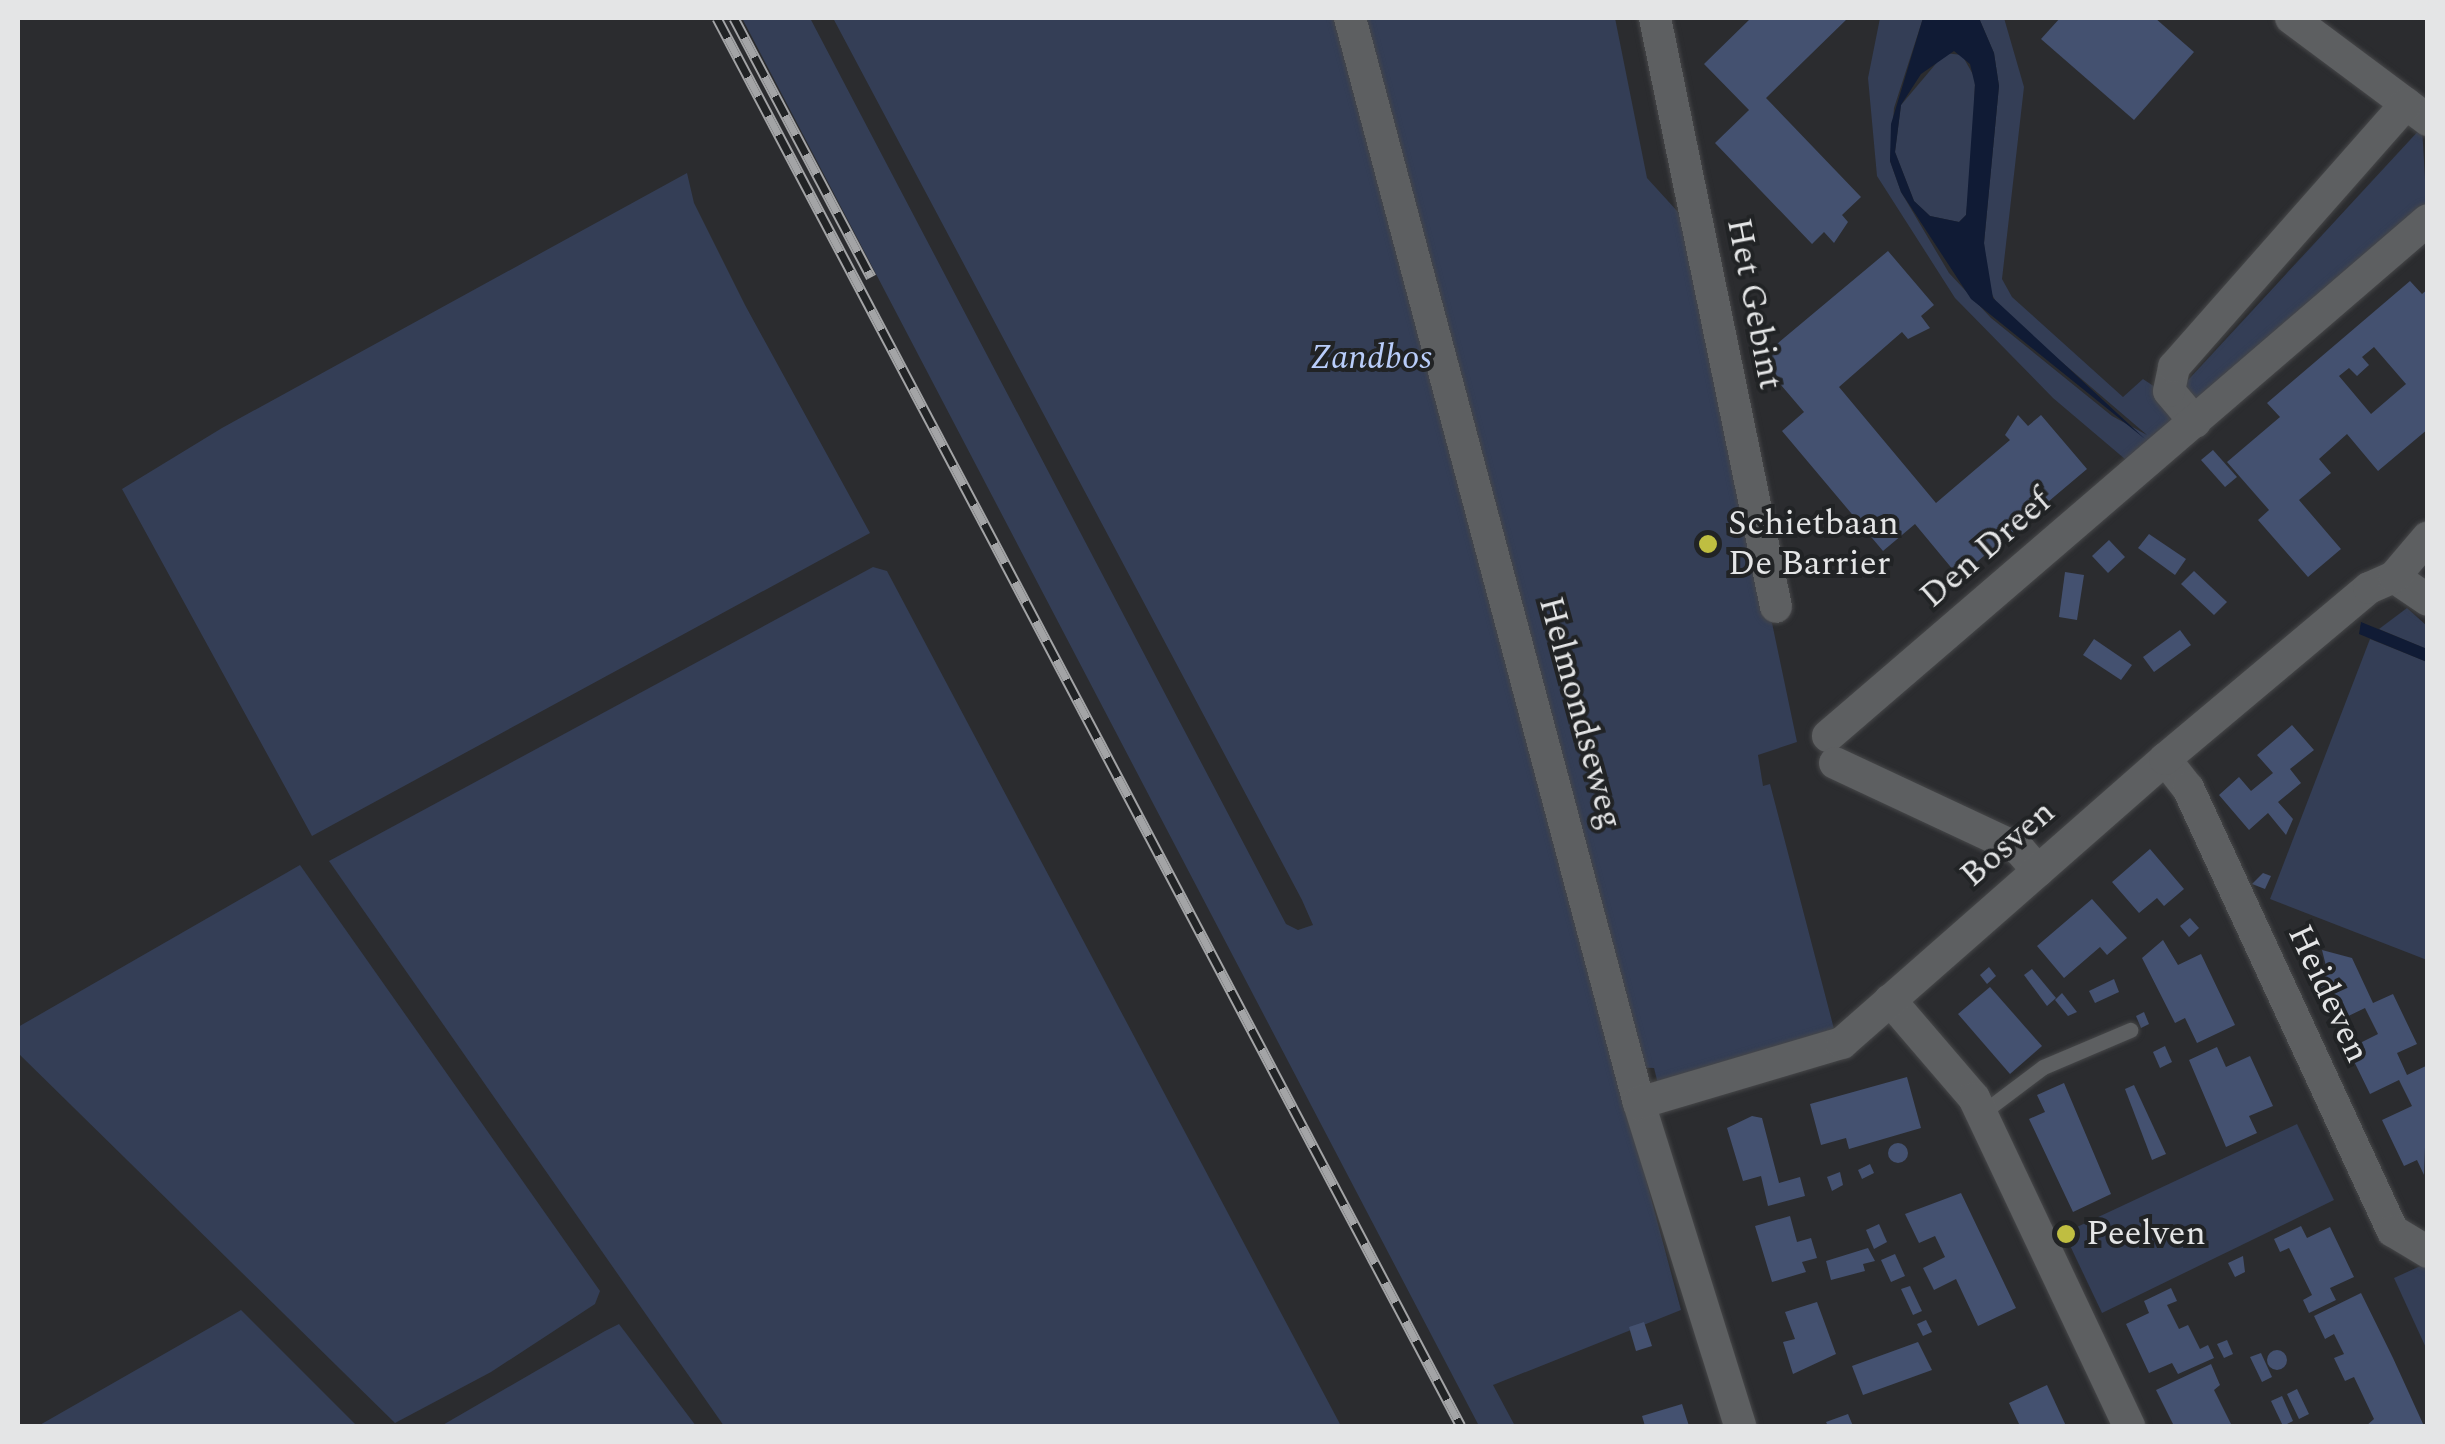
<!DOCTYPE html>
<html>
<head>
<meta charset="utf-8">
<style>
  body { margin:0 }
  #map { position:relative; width:2445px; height:1444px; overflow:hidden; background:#2b2c2f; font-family:Spectral,serif }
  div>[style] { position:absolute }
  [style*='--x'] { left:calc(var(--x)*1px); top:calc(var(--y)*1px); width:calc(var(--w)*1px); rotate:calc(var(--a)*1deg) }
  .green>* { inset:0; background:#343e56 }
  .water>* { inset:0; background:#101b35 }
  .building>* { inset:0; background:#445170 }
  .round { border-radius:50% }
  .roads { filter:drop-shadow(0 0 2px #464749) drop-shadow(0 0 2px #464749) }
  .lane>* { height:15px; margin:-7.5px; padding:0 7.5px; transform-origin:7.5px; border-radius:7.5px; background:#5d5f61 }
  .street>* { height:32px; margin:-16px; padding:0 16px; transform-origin:16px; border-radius:16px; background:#5d5f61 }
  .rail>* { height:11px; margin-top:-5.5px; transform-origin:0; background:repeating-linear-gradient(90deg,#212325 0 22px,#a3a4a6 0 44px); box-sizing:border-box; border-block:2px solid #a3a4a6 }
  .dots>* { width:28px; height:28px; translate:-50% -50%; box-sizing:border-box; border:5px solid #212325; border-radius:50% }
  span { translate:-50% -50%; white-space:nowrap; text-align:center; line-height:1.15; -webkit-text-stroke:8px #212325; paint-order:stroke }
  .street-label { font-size:35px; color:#e4e5e6 }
  .park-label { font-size:35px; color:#b9cdfa; font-style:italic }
  .poi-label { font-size:35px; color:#e4e5e6 }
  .left { translate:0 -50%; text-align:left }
  .frame { position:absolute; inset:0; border:20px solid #e4e5e6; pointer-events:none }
</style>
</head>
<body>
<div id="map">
  <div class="green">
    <i style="clip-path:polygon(742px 18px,810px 18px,1286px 924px,1298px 930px,1313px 925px,1302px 900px,833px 18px,1615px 18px,1647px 178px,1688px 223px,1797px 742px,1758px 755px,1763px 786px,1770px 784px,1834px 1029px,1658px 1084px,1654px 1068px,1616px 1067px,1681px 1310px,1493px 1385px,1515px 1426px,1479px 1426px)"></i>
    <i style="clip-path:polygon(1880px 18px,1923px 18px,1894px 108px,1890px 161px,1901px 192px,1949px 273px,1991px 318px,2112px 416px,2147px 435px,2000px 309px,1988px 287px,1984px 243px,1999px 86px,1994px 53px,1979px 18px,2004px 18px,2024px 87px,2002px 279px,2012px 297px,2123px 397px,2143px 379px,2161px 391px,2178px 417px,2132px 465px,2053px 398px,1955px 298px,1877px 176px,1868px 78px)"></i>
    <i style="clip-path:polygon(1945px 53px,1962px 55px,1975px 78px,1973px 153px,1966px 215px,1959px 222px,1930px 216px,1914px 201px,1895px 152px,1901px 105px)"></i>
    <i style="clip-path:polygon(2422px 127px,2427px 213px,2195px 409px,2177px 392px)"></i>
    <i style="clip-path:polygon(687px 173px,694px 203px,745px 305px,870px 533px,312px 836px,122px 489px,222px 428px)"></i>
    <i style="clip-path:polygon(873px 567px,887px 571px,1341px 1426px,724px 1426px,329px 861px)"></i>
    <i style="clip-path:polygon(2407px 608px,2427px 626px,2427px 649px,2379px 629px)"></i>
    <i style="clip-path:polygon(2370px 639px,2427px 662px,2427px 960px,2270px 899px)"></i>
    <i style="clip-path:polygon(300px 865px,600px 1291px,595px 1304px,491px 1372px,395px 1423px,18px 1053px,18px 1027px)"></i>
    <i style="clip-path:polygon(2297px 1124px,2334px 1200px,2102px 1313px,2064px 1233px)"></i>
    <i style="clip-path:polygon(2427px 1263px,2427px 1350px,2394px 1278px)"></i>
    <i style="clip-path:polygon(241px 1310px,357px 1426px,38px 1426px)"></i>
    <i style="clip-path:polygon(619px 1324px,696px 1426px,441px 1426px,605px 1331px)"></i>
  </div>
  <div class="water">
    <i style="clip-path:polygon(evenodd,1923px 18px,1979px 18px,1994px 53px,1999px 86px,1984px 243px,1993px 298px,2145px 439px,1971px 299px,1901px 192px,1890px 161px,1891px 124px,1923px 18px,1954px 51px,1970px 64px,1975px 85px,1966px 215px,1959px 222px,1930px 216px,1914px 201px,1895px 152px,1901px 105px,1921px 74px,1954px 51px)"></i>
    <i style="clip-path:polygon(2361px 622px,2427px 649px,2427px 662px,2359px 634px)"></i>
  </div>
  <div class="building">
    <i style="clip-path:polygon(1751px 18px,1848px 18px,1766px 98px,1861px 197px,1842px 215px,1848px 222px,1834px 243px,1824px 232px,1812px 244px,1715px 143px,1749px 110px,1704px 64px)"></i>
    <i style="clip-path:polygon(2060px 18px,2155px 18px,2194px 52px,2134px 120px,2041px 39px)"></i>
    <i style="clip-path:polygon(1888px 251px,1934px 305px,1921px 316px,1930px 328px,1908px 339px,1902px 332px,1839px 387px,1936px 503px,2010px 440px,2005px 435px,2018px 415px,2028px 426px,2041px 415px,2087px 469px,1959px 577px,1915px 524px,1883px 551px,1782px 431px,1804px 412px,1759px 359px)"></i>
    <i style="clip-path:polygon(evenodd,2410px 281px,2422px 294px,2428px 289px,2428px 429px,2378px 471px,2347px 434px,2319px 459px,2331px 473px,2299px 500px,2341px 549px,2308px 577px,2258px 520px,2269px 510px,2227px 462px,2280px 417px,2267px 403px,2410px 281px,2374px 347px,2406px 384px,2371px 414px,2339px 376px,2349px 368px,2357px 376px,2369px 365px,2362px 357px,2374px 347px)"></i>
    <i style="clip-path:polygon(2213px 450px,2237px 477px,2225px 487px,2201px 460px)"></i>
    <i style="clip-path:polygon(2149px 534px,2186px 559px,2175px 575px,2138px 548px)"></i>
    <i style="clip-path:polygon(2109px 540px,2125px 557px,2108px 573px,2092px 556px)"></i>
    <i style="clip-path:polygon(2194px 571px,2227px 602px,2214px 615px,2181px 584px)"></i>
    <i style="clip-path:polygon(2065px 572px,2084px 575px,2077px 620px,2059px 617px)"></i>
    <i style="clip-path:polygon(2180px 630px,2191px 645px,2154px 672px,2143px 657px)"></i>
    <i style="clip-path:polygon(2094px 639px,2132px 665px,2121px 680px,2083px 655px)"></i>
    <i style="clip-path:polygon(2292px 725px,2314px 750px,2290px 769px,2301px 783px,2278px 802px,2293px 819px,2286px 835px,2268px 813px,2249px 830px,2219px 795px,2239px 777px,2251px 791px,2273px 773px,2257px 755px)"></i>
    <i style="clip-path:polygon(2150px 849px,2184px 889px,2164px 906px,2157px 898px,2139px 913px,2112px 882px)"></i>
    <i style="clip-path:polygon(2263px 873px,2271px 876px,2265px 889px,2252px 884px)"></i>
    <i style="clip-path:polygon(2092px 899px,2127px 938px,2107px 955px,2100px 947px,2064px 978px,2037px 946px)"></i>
    <i style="clip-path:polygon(2190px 918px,2199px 928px,2189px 937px,2180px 926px)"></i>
    <i style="clip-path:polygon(2163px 940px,2178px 965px,2201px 954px,2235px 1025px,2197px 1043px,2185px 1018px,2175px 1023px,2142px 958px)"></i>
    <i style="clip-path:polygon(2322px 950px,2352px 958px,2373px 1003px,2393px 994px,2417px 1044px,2397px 1053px,2407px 1075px,2428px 1065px,2424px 1175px,2417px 1160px,2404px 1166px,2382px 1120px,2412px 1106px,2399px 1080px,2370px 1094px,2348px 1049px,2378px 1034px,2365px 1008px,2336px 1022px,2314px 976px,2327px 970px)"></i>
    <i style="clip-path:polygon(1989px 967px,1996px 976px,1987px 984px,1980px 975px)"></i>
    <i style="clip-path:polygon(2032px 969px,2056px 998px,2047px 1006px,2024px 975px)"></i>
    <i style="clip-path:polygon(2114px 979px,2119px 992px,2095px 1003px,2089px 991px)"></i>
    <i style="clip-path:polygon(1990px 987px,2042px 1046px,2010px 1074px,1958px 1014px)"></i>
    <i style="clip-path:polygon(2062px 993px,2077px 1012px,2068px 1016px,2055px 1000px)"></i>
    <i style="clip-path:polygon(2144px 1012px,2149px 1024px,2141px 1028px,2136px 1016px)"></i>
    <i style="clip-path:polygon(2165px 1046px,2172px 1062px,2160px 1068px,2153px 1052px)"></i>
    <i style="clip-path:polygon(2217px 1047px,2226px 1067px,2250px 1056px,2273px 1106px,2249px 1116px,2257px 1133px,2226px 1147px,2189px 1060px)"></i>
    <i style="clip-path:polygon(1907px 1077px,1921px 1128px,1849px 1149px,1846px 1138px,1821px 1145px,1810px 1104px)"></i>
    <i style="clip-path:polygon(2064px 1083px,2111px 1194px,2073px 1212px,2029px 1119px,2045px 1112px,2037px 1095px)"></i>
    <i style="clip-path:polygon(2134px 1085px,2166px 1154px,2152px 1160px,2125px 1089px)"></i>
    <i style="clip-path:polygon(1752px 1116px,1762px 1118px,1779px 1183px,1800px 1177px,1805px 1196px,1768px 1206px,1761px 1176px,1743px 1181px,1727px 1128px)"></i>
    <i class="round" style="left:1888px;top:1143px;width:20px;height:20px"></i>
    <i style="clip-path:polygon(1870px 1164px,1874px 1173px,1862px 1179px,1858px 1170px)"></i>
    <i style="clip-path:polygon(1840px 1172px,1843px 1185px,1832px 1191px,1827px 1177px)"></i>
    <i style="clip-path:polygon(1961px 1193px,2016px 1308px,1978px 1326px,1956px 1279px,1934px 1290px,1923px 1268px,1945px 1257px,1935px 1236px,1919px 1243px,1905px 1214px)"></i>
    <i style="clip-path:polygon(1790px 1216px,1797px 1242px,1811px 1238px,1817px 1258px,1802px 1262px,1806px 1272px,1772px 1282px,1755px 1226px)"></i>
    <i style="clip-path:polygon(1879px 1224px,1887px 1242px,1874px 1249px,1866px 1230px)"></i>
    <i style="clip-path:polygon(2301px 1226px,2307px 1238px,2330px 1227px,2354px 1277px,2330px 1288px,2336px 1300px,2309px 1313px,2303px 1300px,2312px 1295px,2289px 1248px,2280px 1252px,2274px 1239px)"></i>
    <i style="clip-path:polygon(1868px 1248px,1875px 1261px,1863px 1264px,1865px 1271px,1831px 1280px,1826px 1261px)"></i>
    <i style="clip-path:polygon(1895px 1254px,1905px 1276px,1891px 1282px,1881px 1260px)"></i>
    <i style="clip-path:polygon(2243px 1256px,2245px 1272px,2235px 1277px,2228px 1263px)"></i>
    <i style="clip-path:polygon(1910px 1286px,1922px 1311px,1913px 1315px,1901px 1289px)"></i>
    <i style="clip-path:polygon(2171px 1288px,2177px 1301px,2167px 1305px,2179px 1329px,2188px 1325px,2200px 1349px,2208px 1345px,2214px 1358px,2178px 1374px,2172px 1363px,2149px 1373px,2126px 1324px,2149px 1313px,2144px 1301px)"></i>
    <i style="clip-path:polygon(2361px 1293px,2393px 1358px,2424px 1426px,2366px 1426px,2374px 1419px,2354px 1377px,2345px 1381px,2334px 1358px,2344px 1354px,2334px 1334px,2325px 1339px,2314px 1316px)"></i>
    <i style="clip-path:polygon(1817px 1302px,1836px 1354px,1793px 1374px,1783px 1342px,1795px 1339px,1785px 1312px)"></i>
    <i style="clip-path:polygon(1926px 1320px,1932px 1332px,1923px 1336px,1917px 1324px)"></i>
    <i style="clip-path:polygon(1644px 1322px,1652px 1346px,1636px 1351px,1629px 1327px)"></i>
    <i style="clip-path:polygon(2227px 1340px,2233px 1354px,2224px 1358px,2217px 1344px)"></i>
    <i style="clip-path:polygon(1918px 1342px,1932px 1370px,1863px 1395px,1852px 1366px)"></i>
    <i class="round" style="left:2267px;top:1350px;width:20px;height:20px"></i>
    <i style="clip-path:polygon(2261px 1353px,2272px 1377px,2262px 1382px,2250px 1357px)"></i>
    <i style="clip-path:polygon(2211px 1364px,2220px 1385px,2214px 1390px,2232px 1426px,2174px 1426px,2156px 1390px)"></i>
    <i style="clip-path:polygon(2047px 1385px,2066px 1426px,2020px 1426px,2009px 1403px)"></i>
    <i style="clip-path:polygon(2297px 1389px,2309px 1414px,2299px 1419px,2287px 1394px)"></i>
    <i style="clip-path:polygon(2282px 1396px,2293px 1421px,2283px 1426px,2271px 1401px)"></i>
    <i style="clip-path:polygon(1682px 1404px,1689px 1426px,1645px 1426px,1642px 1416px)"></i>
    <i style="clip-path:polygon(1848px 1414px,1853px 1426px,1828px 1426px,1826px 1422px)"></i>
  </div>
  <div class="roads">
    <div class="lane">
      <i style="--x:1982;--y:1113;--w:76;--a:-37"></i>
      <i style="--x:2043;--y:1067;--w:95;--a:-23"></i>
    </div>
    <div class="street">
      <i style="--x:1350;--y:18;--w:1123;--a:75.09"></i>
      <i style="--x:1639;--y:1103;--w:338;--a:72.6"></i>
      <i style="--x:1655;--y:18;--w:601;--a:78.39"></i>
      <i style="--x:2291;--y:18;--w:171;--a:36.7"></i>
      <i style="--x:2195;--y:422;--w:40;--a:-130"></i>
      <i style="--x:2169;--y:391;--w:25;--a:-78"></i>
      <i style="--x:2174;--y:367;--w:351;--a:-48.6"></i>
      <i style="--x:2394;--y:577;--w:41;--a:34.1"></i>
      <i style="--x:1828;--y:736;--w:791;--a:-40.7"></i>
      <i style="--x:2165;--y:759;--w:37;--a:52"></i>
      <i style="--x:2188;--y:788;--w:488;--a:65.2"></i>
      <i style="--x:2393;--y:1231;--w:41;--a:31"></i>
      <i style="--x:1835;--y:763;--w:203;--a:25.1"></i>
      <i style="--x:2019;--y:849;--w:29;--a:49"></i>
      <i style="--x:1890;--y:1000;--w:129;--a:49.4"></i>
      <i style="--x:1974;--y:1098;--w:363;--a:64.7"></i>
      <i style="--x:1639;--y:1103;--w:212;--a:-16.5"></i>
      <i style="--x:1842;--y:1043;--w:430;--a:-41.3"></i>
      <i style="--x:2165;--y:759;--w:266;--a:-40"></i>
      <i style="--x:2369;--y:588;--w:27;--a:-24"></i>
      <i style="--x:2394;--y:577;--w:52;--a:-49.6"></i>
    </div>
  </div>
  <div class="rail">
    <i style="--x:717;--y:18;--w:1592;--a:62.15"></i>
    <i style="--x:734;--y:18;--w:293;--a:62.1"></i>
  </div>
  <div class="dots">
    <i style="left:1708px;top:544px;background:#bfbe41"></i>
    <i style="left:2066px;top:1234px;background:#bfbe41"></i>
  </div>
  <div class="street-label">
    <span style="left:1754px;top:304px;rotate:79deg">Het Gebint</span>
    <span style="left:1986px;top:549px;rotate:-41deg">Den Dreef</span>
    <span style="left:1580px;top:713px;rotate:75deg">Helmondseweg</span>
    <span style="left:2008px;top:844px;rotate:-41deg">Bosven</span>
    <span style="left:2328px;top:994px;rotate:65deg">Heideven</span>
  </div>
  <div class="park-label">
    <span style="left:1371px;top:358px">Zandbos</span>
  </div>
  <div class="poi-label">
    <span class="left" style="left:1728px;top:544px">Schietbaan<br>De Barrier</span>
    <span class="left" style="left:2086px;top:1234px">Peelven</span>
  </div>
  <div class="frame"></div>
</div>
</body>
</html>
